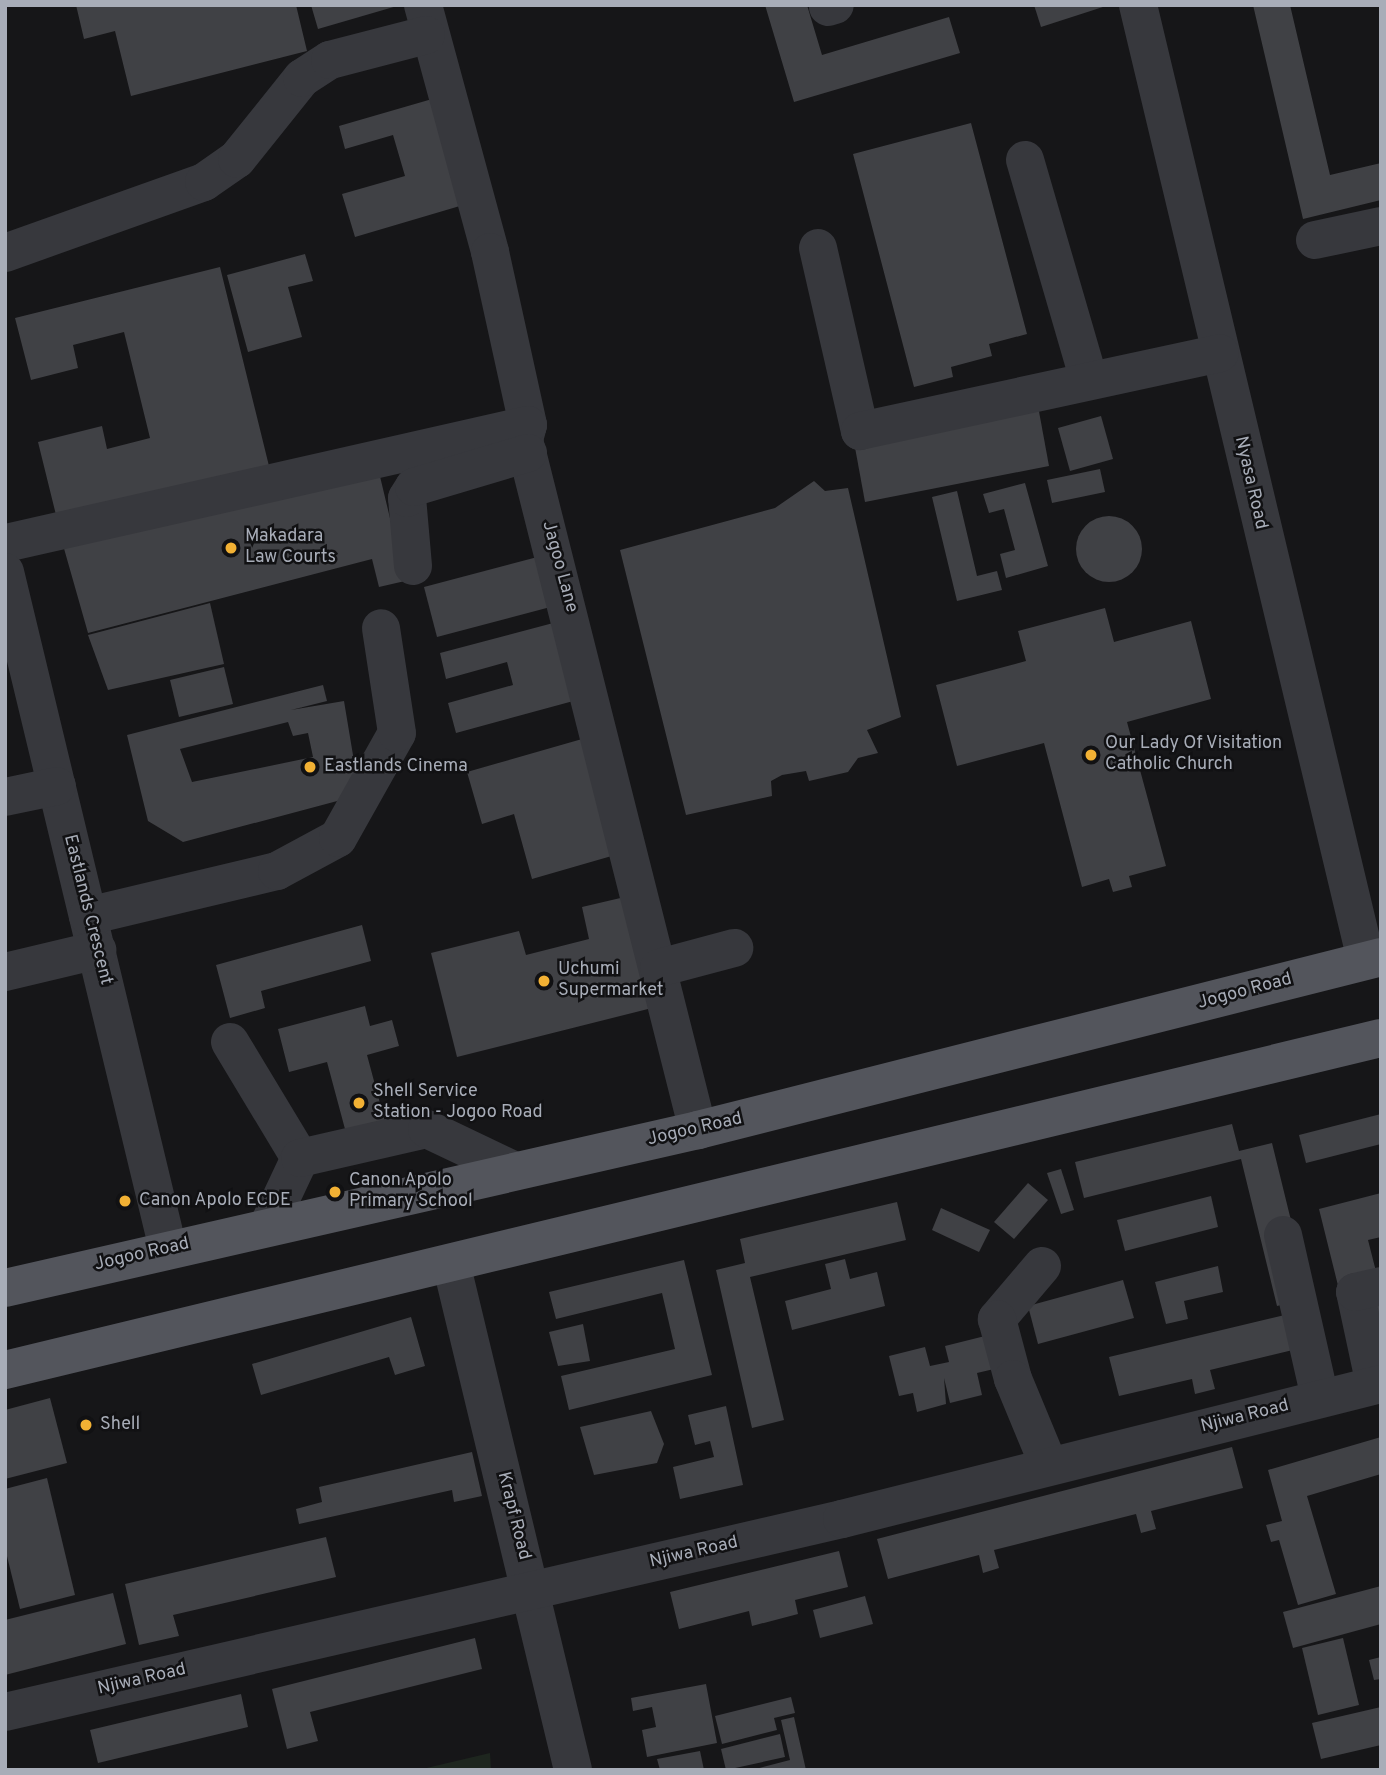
<!DOCTYPE html>
<html>
<head>
<meta charset="utf-8">
<style>
  body { margin:0 }
  #map { position:relative; width:1386px; height:1775px; overflow:hidden; background:#161618; font-family:Overpass,sans-serif }
  div>[style] { position:absolute }
  [style*='--x'] { left:calc(var(--x)*1px); top:calc(var(--y)*1px); width:calc(var(--w)*1px); rotate:calc(var(--a)*1deg) }
  .green>* { inset:0; background:#1e261f }
  .building>* { inset:0; background:#404145 }
  .round { border-radius:50% }
  .minor>* { height:38px; margin:-19px; padding:0 19px; transform-origin:19px; border-radius:19px; background:#37383d }
  .major>* { height:38px; margin:-19px; padding:0 19px; transform-origin:19px; border-radius:19px; background:#53555c }
  .dots>* { width:19px; height:19px; translate:-50% -50%; box-sizing:border-box; border:4px solid #111113; border-radius:50% }
  span { translate:-50% -50%; white-space:nowrap; text-align:center; line-height:1.15; -webkit-text-stroke:5px #111113; paint-order:stroke }
  .street-label { font-size:18px; color:#a8adb8 }
  .poi-label { font-size:18px; color:#a8adb8 }
  .left { translate:0 -50%; text-align:left }
  .frame { position:absolute; inset:0; border:7px solid #a8adb8; pointer-events:none }
</style>
</head>
<body>
<div id="map">
  <div class="green">
    <i style="clip-path:polygon(490px 1753px,491px 1770px,418px 1770px)"></i>
  </div>
  <div class="building">
    <i style="clip-path:polygon(76px 5px,296px 5px,307px 51px,131px 96px,115px 31px,84px 39px)"></i>
    <i style="clip-path:polygon(311px 5px,397px 5px,397px 6px,318px 29px)"></i>
    <i style="clip-path:polygon(765px 5px,807px 5px,822px 55px,949px 17px,960px 53px,794px 102px)"></i>
    <i style="clip-path:polygon(1034px 5px,1106px 5px,1106px 6px,1041px 27px)"></i>
    <i style="clip-path:polygon(1253px 5px,1290px 5px,1330px 175px,1381px 163px,1381px 200px,1303px 219px)"></i>
    <i style="clip-path:polygon(439px 97px,470px 203px,355px 237px,342px 194px,405px 176px,393px 135px,345px 149px,339px 126px)"></i>
    <i style="clip-path:polygon(971px 123px,1027px 334px,989px 344px,992px 356px,951px 367px,953px 377px,914px 387px,853px 154px)"></i>
    <i style="clip-path:polygon(305px 254px,313px 281px,288px 287px,302px 337px,248px 352px,227px 275px)"></i>
    <i style="clip-path:polygon(220px 267px,269px 466px,57px 519px,38px 442px,102px 426px,107px 449px,150px 438px,124px 332px,73px 345px,78px 368px,31px 380px,15px 318px)"></i>
    <i style="clip-path:polygon(1038px 406px,1049px 466px,865px 502px,854px 442px)"></i>
    <i style="clip-path:polygon(1101px 416px,1113px 459px,1070px 471px,1058px 428px)"></i>
    <i style="clip-path:polygon(378px 468px,405px 581px,379px 587px,372px 559px,88px 633px,63px 545px)"></i>
    <i style="clip-path:polygon(1100px 469px,1105px 492px,1052px 503px,1047px 480px)"></i>
    <i style="clip-path:polygon(814px 481px,825px 491px,848px 488px,901px 717px,867px 730px,878px 753px,858px 758px,848px 772px,809px 781px,806px 771px,782px 775px,771px 781px,772px 796px,686px 815px,620px 550px,775px 508px)"></i>
    <i style="clip-path:polygon(1025px 483px,1048px 566px,1006px 578px,1000px 554px,1015px 550px,1004px 509px,989px 513px,983px 494px)"></i>
    <i style="clip-path:polygon(957px 491px,977px 576px,997px 571px,1002px 590px,957px 601px,932px 497px)"></i>
    <i class="round" style="left:1076px;top:516px;width:66px;height:66px"></i>
    <i style="clip-path:polygon(545px 555px,558px 605px,437px 637px,424px 587px)"></i>
    <i style="clip-path:polygon(210px 603px,224px 664px,108px 690px,88px 635px)"></i>
    <i style="clip-path:polygon(1105px 608px,1114px 642px,1191px 621px,1211px 699px,1127px 722px,1166px 866px,1129px 876px,1132px 887px,1113px 892px,1109px 879px,1082px 887px,1044px 743px,957px 766px,936px 685px,1026px 661px,1018px 631px)"></i>
    <i style="clip-path:polygon(557px 622px,577px 700px,456px 733px,448px 703px,513px 685px,507px 662px,446px 679px,440px 653px)"></i>
    <i style="clip-path:polygon(224px 667px,233px 704px,179px 717px,170px 680px)"></i>
    <i style="clip-path:polygon(evenodd,323px 685px,327px 701px,291px 710px,344px 701px,356px 773px,341px 800px,183px 842px,148px 821px,127px 735px,323px 685px,288px 722px,293px 736px,308px 733px,313px 757px,192px 782px,180px 749px,288px 722px)"></i>
    <i style="clip-path:polygon(589px 737px,622px 853px,532px 879px,514px 814px,482px 824px,467px 772px)"></i>
    <i style="clip-path:polygon(629px 896px,656px 1007px,457px 1057px,431px 953px,519px 931px,526px 955px,589px 939px,582px 907px)"></i>
    <i style="clip-path:polygon(362px 925px,371px 961px,261px 991px,265px 1008px,230px 1018px,216px 965px)"></i>
    <i style="clip-path:polygon(365px 1006px,370px 1026px,392px 1020px,399px 1046px,367px 1055px,388px 1133px,349px 1144px,327px 1062px,289px 1072px,278px 1029px)"></i>
    <i style="clip-path:polygon(1381px 1114px,1381px 1144px,1306px 1163px,1299px 1135px)"></i>
    <i style="clip-path:polygon(1232px 1124px,1239px 1151px,1272px 1143px,1310px 1298px,1277px 1306px,1241px 1159px,1084px 1198px,1075px 1162px)"></i>
    <i style="clip-path:polygon(1061px 1169px,1074px 1210px,1061px 1214px,1047px 1173px)"></i>
    <i style="clip-path:polygon(1028px 1183px,1048px 1200px,1014px 1239px,994px 1222px)"></i>
    <i style="clip-path:polygon(1381px 1193px,1381px 1237px,1368px 1240px,1381px 1291px,1381px 1338px,1353px 1346px,1319px 1209px)"></i>
    <i style="clip-path:polygon(1211px 1196px,1218px 1227px,1125px 1251px,1117px 1220px)"></i>
    <i style="clip-path:polygon(897px 1202px,906px 1240px,750px 1277px,784px 1420px,752px 1428px,716px 1270px,745px 1263px,740px 1239px)"></i>
    <i style="clip-path:polygon(941px 1208px,990px 1230px,979px 1252px,932px 1230px)"></i>
    <i style="clip-path:polygon(845px 1259px,850px 1279px,877px 1272px,885px 1306px,792px 1330px,785px 1301px,831px 1289px,825px 1264px)"></i>
    <i style="clip-path:polygon(684px 1260px,712px 1375px,569px 1410px,561px 1376px,675px 1349px,662px 1293px,556px 1319px,549px 1292px)"></i>
    <i style="clip-path:polygon(1218px 1266px,1223px 1292px,1184px 1301px,1188px 1319px,1166px 1324px,1155px 1282px)"></i>
    <i style="clip-path:polygon(1123px 1280px,1134px 1318px,1038px 1344px,1028px 1306px)"></i>
    <i style="clip-path:polygon(1289px 1314px,1297px 1349px,1210px 1370px,1215px 1389px,1195px 1394px,1192px 1379px,1119px 1396px,1109px 1357px)"></i>
    <i style="clip-path:polygon(411px 1317px,425px 1366px,395px 1375px,389px 1357px,261px 1395px,252px 1364px)"></i>
    <i style="clip-path:polygon(583px 1324px,590px 1361px,558px 1366px,549px 1332px)"></i>
    <i style="clip-path:polygon(985px 1336px,994px 1369px,977px 1373px,982px 1395px,950px 1403px,944px 1378px,946px 1404px,917px 1412px,913px 1393px,899px 1396px,889px 1356px,925px 1347px,930px 1366px,949px 1362px,945px 1346px)"></i>
    <i style="clip-path:polygon(50px 1398px,67px 1463px,5px 1479px,5px 1410px)"></i>
    <i style="clip-path:polygon(726px 1406px,743px 1485px,680px 1499px,673px 1467px,714px 1457px,710px 1441px,695px 1445px,688px 1415px)"></i>
    <i style="clip-path:polygon(651px 1411px,664px 1444px,657px 1463px,594px 1475px,580px 1427px)"></i>
    <i style="clip-path:polygon(1381px 1437px,1381px 1474px,1307px 1496px,1336px 1594px,1298px 1605px,1279px 1540px,1271px 1542px,1266px 1525px,1282px 1521px,1268px 1470px)"></i>
    <i style="clip-path:polygon(1232px 1447px,1243px 1488px,1151px 1511px,1156px 1529px,1141px 1533px,1136px 1514px,994px 1550px,999px 1568px,983px 1573px,979px 1555px,888px 1579px,877px 1539px)"></i>
    <i style="clip-path:polygon(472px 1452px,482px 1496px,454px 1502px,452px 1490px,299px 1524px,296px 1509px,322px 1502px,319px 1487px)"></i>
    <i style="clip-path:polygon(47px 1478px,75px 1595px,20px 1609px,5px 1548px,5px 1489px)"></i>
    <i style="clip-path:polygon(326px 1537px,336px 1577px,173px 1615px,179px 1636px,139px 1645px,125px 1584px)"></i>
    <i style="clip-path:polygon(839px 1551px,848px 1587px,795px 1600px,798px 1614px,752px 1626px,749px 1611px,679px 1629px,670px 1592px)"></i>
    <i style="clip-path:polygon(1381px 1586px,1381px 1624px,1293px 1648px,1283px 1612px)"></i>
    <i style="clip-path:polygon(113px 1593px,126px 1644px,5px 1675px,5px 1620px)"></i>
    <i style="clip-path:polygon(865px 1596px,873px 1624px,820px 1638px,813px 1610px)"></i>
    <i style="clip-path:polygon(475px 1638px,482px 1669px,310px 1712px,318px 1741px,287px 1749px,272px 1689px)"></i>
    <i style="clip-path:polygon(1343px 1638px,1359px 1705px,1318px 1715px,1302px 1648px)"></i>
    <i style="clip-path:polygon(1381px 1657px,1381px 1679px,1374px 1680px,1369px 1660px)"></i>
    <i style="clip-path:polygon(706px 1684px,717px 1743px,647px 1757px,642px 1730px,656px 1727px,652px 1707px,633px 1711px,631px 1698px)"></i>
    <i style="clip-path:polygon(241px 1694px,248px 1727px,98px 1763px,90px 1730px)"></i>
    <i style="clip-path:polygon(791px 1697px,795px 1713px,774px 1718px,777px 1730px,722px 1744px,715px 1716px)"></i>
    <i style="clip-path:polygon(1381px 1707px,1381px 1745px,1321px 1759px,1312px 1723px)"></i>
    <i style="clip-path:polygon(794px 1717px,806px 1770px,752px 1770px,790px 1760px,781px 1720px)"></i>
    <i style="clip-path:polygon(780px 1734px,785px 1757px,726px 1770px,721px 1749px)"></i>
    <i style="clip-path:polygon(700px 1751px,704px 1770px,660px 1770px,657px 1759px)"></i>
  </div>
  <div class="minor">
    <i style="--x:423;--y:5;--w:256;--a:74.8"></i>
    <i style="--x:490;--y:252;--w:177;--a:77.6"></i>
    <i style="--x:528;--y:425;--w:16;--a:105"></i>
    <i style="--x:524;--y:440;--w:712;--a:75.85"></i>
    <i style="--x:1138;--y:5;--w:982;--a:76.57"></i>
    <i style="--x:828;--y:7;--w:7;--a:-16"></i>
    <i style="--x:1025;--y:160;--w:230;--a:73.8"></i>
    <i style="--x:1315;--y:240;--w:67;--a:-12"></i>
    <i style="--x:818;--y:248;--w:188;--a:77.1"></i>
    <i style="--x:860;--y:431;--w:368;--a:-12.2"></i>
    <i style="--x:5;--y:253;--w:211;--a:-19.6"></i>
    <i style="--x:204;--y:182;--w:40;--a:-34.9"></i>
    <i style="--x:237;--y:159;--w:104;--a:-51.3"></i>
    <i style="--x:302;--y:78;--w:33;--a:-33"></i>
    <i style="--x:330;--y:60;--w:99;--a:-14.6"></i>
    <i style="--x:6;--y:543;--w:535;--a:-12.74"></i>
    <i style="--x:413;--y:566;--w:68;--a:-95"></i>
    <i style="--x:407;--y:498;--w:13;--a:-58"></i>
    <i style="--x:414;--y:487;--w:119;--a:-16.6"></i>
    <i style="--x:5;--y:572;--w:696;--a:76.46"></i>
    <i style="--x:5;--y:797;--w:53;--a:-11.9"></i>
    <i style="--x:88;--y:916;--w:194;--a:-13.4"></i>
    <i style="--x:277;--y:871;--w:69;--a:-28.4"></i>
    <i style="--x:338;--y:838;--w:120;--a:-60.7"></i>
    <i style="--x:397;--y:733;--w:106;--a:-98.7"></i>
    <i style="--x:659;--y:968;--w:78;--a:-14.9"></i>
    <i style="--x:5;--y:972;--w:95;--a:-13.4"></i>
    <i style="--x:230;--y:1042;--w:135;--a:58.9"></i>
    <i style="--x:268;--y:1226;--w:75;--a:-64.8"></i>
    <i style="--x:300;--y:1158;--w:130;--a:-12.9"></i>
    <i style="--x:427;--y:1129;--w:98;--a:25.5"></i>
    <i style="--x:1283;--y:1235;--w:167;--a:77.2"></i>
    <i style="--x:451;--y:1263;--w:521;--a:76.47"></i>
    <i style="--x:1042;--y:1266;--w:70;--a:130.3"></i>
    <i style="--x:997;--y:1319;--w:62;--a:75.1"></i>
    <i style="--x:1013;--y:1379;--w:94;--a:67.5"></i>
    <i style="--x:1375;--y:1385;--w:95;--a:-102.1"></i>
    <i style="--x:1355;--y:1292;--w:27;--a:-13"></i>
    <i style="--x:5;--y:1712;--w:859;--a:-12.98"></i>
    <i style="--x:842;--y:1519;--w:556;--a:-14.06"></i>
  </div>
  <div class="major">
    <i style="--x:5;--y:1288;--w:711;--a:-12.84"></i>
    <i style="--x:698;--y:1130;--w:705;--a:-14.21"></i>
    <i style="--x:5;--y:1370;--w:1415;--a:-13.57"></i>
  </div>
  <div class="dots">
    <i style="left:231px;top:548px;background:#f2b134"></i>
    <i style="left:1091px;top:755px;background:#f2b134"></i>
    <i style="left:310px;top:767px;background:#f2b134"></i>
    <i style="left:544px;top:981px;background:#f2b134"></i>
    <i style="left:359px;top:1103px;background:#f2b134"></i>
    <i style="left:335px;top:1192px;background:#f2b134"></i>
    <i style="left:125px;top:1201px;background:#f2b134"></i>
    <i style="left:86px;top:1425px;background:#f2b134"></i>
  </div>
  <div class="street-label">
    <span style="left:1250px;top:483px;rotate:77deg">Nyasa Road</span>
    <span style="left:559px;top:567px;rotate:75deg">Jagoo Lane</span>
    <span style="left:87px;top:910px;rotate:76deg">Eastlands Crescent</span>
    <span style="left:1245px;top:992px;rotate:-15deg">Jogoo Road</span>
    <span style="left:695px;top:1130px;rotate:-13deg">Jogoo Road</span>
    <span style="left:142px;top:1255px;rotate:-13deg">Jogoo Road</span>
    <span style="left:1245px;top:1417px;rotate:-14deg">Njiwa Road</span>
    <span style="left:513px;top:1516px;rotate:76deg">Krapf Road</span>
    <span style="left:694px;top:1553px;rotate:-13deg">Njiwa Road</span>
    <span style="left:142px;top:1680px;rotate:-13deg">Njiwa Road</span>
  </div>
  <div class="poi-label">
    <span class="left" style="left:245px;top:548px">Makadara<br>Law Courts</span>
    <span class="left" style="left:1105px;top:755px">Our Lady Of Visitation<br>Catholic Church</span>
    <span class="left" style="left:324px;top:767px">Eastlands Cinema</span>
    <span class="left" style="left:558px;top:981px">Uchumi<br>Supermarket</span>
    <span class="left" style="left:373px;top:1103px">Shell Service<br>Station - Jogoo Road</span>
    <span class="left" style="left:349px;top:1192px">Canon Apolo<br>Primary School</span>
    <span class="left" style="left:139px;top:1201px">Canon Apolo ECDE</span>
    <span class="left" style="left:100px;top:1425px">Shell</span>
  </div>
  <div class="frame"></div>
</div>
</body>
</html>
